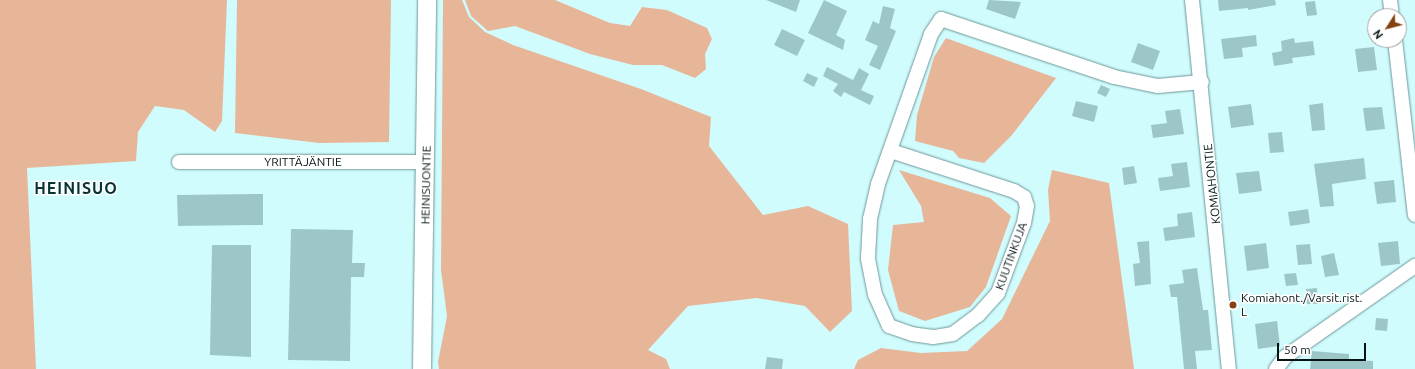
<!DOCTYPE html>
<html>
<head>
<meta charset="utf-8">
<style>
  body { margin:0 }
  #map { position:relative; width:1415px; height:369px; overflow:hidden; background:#d1fcfd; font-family:Ubuntu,sans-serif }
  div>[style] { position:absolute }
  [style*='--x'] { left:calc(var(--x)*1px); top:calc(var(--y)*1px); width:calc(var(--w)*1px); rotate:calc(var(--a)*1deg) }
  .green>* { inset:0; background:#e7b699 }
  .building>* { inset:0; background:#9dc6c8 }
  .roads { filter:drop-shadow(0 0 1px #6e9698) drop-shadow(0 0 1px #6e9698) }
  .minor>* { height:14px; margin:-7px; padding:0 7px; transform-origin:7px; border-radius:7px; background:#fff }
  .tertiary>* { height:18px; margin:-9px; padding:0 9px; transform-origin:9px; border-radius:9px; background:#fff }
  .dots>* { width:11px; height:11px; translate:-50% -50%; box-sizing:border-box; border:2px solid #fff; border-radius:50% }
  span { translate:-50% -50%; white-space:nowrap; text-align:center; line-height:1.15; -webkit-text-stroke:3px #fff; paint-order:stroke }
  .street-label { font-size:12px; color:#051415 }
  .poi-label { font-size:12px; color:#051415 }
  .left { translate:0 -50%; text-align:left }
  .district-label { font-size:16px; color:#083234; font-weight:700; letter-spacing:1px }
  .north { position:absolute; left:1367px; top:8px; width:40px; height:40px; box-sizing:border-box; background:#fff; border:1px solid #9ba1a1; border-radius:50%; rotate:234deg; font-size:11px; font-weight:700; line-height:16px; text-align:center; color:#051415 }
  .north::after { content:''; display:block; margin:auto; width:14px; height:18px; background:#844210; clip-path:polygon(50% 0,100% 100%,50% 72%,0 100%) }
  .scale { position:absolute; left:1277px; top:343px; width:89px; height:18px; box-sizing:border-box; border:2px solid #051415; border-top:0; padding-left:5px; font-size:12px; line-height:14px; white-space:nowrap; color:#051415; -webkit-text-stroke:3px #fff; paint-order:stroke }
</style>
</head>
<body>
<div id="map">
  <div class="green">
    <i style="clip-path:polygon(0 0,227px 0,222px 121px,215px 132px,184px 110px,155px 106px,138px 132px,136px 161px,27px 168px,36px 369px,0 369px)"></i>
    <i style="clip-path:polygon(237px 0,391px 0,389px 142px,319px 143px,235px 133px)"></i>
    <i style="clip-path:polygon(443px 0,462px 0,469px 17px,485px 32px,513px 45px,641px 89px,711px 117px,709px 146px,763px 215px,808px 206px,848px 224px,852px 311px,830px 332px,805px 306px,757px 298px,688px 306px,648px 350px,666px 359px,670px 369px,439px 369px,438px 362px,447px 316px,441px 270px)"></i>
    <i style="clip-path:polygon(465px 0,555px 0,610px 23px,630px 26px,642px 7px,667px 10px,707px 28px,712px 39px,705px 54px,706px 69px,695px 78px,662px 65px,633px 65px,590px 54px,515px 26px,488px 31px,471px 16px)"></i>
    <i style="clip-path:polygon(946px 38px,1056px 78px,1012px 135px,984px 163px,959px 158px,953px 151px,915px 141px,917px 115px,934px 57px)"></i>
    <i style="clip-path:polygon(899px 170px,990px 198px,1011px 216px,986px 287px,970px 307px,925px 321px,899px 311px,888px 270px,893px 225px,924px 222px,921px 206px)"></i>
    <i style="clip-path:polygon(1052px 170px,1109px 183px,1134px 369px,854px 369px,858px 360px,881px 348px,921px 353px,967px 351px,1002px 319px,1050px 221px,1048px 190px)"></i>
  </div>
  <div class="building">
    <i style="clip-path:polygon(766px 0,800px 0,796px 12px)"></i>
    <i style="clip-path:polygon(824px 0,847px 11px,836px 35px,845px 40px,843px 50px,808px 33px)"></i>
    <i style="clip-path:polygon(989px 0,1021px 2px,1015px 19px,986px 9px)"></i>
    <i style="clip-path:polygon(1218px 0,1275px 0,1276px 5px,1248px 10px,1248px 8px,1219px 11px)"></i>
    <i style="clip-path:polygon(1315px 1px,1317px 15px,1307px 16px,1305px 2px)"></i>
    <i style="clip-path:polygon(883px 6px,895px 9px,890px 28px,896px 31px,880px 70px,869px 65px,878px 46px,865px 40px,873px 21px,879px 24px)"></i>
    <i style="clip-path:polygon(782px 29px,805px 40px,797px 56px,774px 45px)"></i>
    <i style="clip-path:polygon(1256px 35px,1257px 46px,1242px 48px,1243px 57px,1224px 59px,1221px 39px)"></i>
    <i style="clip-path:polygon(1294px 38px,1295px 43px,1313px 41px,1315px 55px,1292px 58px,1293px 63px,1274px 66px,1272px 53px,1282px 51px,1281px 41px)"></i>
    <i style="clip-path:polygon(1138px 43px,1160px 51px,1153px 70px,1131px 62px)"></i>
    <i style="clip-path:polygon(1374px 47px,1377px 70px,1358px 72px,1355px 49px)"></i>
    <i style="clip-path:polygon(827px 67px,853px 80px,859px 68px,869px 74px,861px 90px,874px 96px,870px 105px,844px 92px,841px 97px,833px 91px,838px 84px,823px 76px)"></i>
    <i style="clip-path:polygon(807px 73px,818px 78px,814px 87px,803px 81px)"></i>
    <i style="clip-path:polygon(1101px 85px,1110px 89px,1106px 97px,1097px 93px)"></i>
    <i style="clip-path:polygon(1076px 101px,1098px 106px,1094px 122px,1072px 116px)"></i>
    <i style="clip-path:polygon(1323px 103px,1325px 130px,1312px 131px,1309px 105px)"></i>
    <i style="clip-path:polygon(1251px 104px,1254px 125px,1231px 128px,1228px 107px)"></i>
    <i style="clip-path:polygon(1382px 107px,1385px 129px,1366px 131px,1363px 108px)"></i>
    <i style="clip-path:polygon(1180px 109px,1184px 134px,1153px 138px,1151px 125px,1167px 123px,1165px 111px)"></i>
    <i style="clip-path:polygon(1282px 132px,1284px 152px,1270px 153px,1268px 133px)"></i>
    <i style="clip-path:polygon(1364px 158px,1366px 179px,1332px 184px,1334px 206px,1320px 207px,1314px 164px)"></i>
    <i style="clip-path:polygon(1187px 162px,1190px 187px,1160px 191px,1158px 178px,1173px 176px,1171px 164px)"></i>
    <i style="clip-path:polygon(1134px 166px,1137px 183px,1124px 185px,1122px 168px)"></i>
    <i style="clip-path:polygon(1259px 171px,1262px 191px,1239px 194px,1236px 173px)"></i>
    <i style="clip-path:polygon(1394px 180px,1396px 202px,1377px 204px,1374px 182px)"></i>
    <i style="clip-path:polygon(263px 194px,263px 225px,178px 226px,177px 195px)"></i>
    <i style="clip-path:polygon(1308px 209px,1310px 223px,1290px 226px,1288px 212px)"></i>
    <i style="clip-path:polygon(1192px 212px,1195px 237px,1165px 241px,1163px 228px,1178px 226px,1177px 214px)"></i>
    <i style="clip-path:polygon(291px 229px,353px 230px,352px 263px,365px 263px,364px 277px,351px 277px,350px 361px,288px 360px)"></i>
    <i style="clip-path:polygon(1149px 241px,1151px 284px,1135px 286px,1133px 264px,1140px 263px,1137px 242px)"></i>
    <i style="clip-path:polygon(1398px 241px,1400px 264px,1381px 266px,1378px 243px)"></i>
    <i style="clip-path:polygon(1266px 243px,1269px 268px,1247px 271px,1244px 246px)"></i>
    <i style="clip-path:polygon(1310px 244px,1312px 264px,1298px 265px,1296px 245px)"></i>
    <i style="clip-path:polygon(212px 245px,251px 245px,251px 357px,210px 355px)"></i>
    <i style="clip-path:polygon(1334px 253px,1339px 275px,1325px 277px,1321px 256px)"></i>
    <i style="clip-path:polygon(1197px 268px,1203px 310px,1208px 310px,1212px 350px,1195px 351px,1197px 369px,1184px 369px,1177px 297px,1171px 297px,1169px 285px,1184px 283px,1182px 270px)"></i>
    <i style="clip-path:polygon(1296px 273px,1298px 285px,1286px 286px,1284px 274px)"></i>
    <i style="clip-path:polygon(1317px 288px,1318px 304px,1307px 304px,1306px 289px)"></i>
    <i style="clip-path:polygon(1376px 318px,1388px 319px,1387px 331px,1375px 330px)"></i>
    <i style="clip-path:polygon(1277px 321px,1280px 346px,1258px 349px,1255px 324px)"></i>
    <i style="clip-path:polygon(1312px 351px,1349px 354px,1349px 360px,1373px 361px,1373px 369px,1310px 369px)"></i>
    <i style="clip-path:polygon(767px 357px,783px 359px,782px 369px,765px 369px)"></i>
  </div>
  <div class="roads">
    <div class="minor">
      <i style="--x:1192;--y:0;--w:371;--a:84.3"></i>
      <i style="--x:1390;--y:0;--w:16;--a:83"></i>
      <i style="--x:1395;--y:40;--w:176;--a:83.5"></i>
      <i style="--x:891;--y:151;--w:129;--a:18"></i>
      <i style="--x:1014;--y:191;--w:12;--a:31"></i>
      <i style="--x:1024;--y:197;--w:9;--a:72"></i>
      <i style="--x:1027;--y:206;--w:17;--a:100"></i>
      <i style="--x:1024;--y:223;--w:75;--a:110.4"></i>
      <i style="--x:998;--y:293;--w:30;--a:132"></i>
      <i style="--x:978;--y:315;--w:31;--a:143"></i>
      <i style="--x:953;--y:334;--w:20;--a:171"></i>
      <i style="--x:933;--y:337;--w:21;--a:-172"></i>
      <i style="--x:912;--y:334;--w:24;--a:-161"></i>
      <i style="--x:889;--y:326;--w:34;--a:-114"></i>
      <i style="--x:875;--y:295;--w:38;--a:-101"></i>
      <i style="--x:868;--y:258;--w:39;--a:-87"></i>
      <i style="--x:870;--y:219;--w:36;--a:-77"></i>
      <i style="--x:878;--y:184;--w:159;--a:-70.5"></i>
      <i style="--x:931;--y:34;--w:18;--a:-56"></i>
      <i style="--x:941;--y:19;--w:182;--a:18.5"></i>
      <i style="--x:1114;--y:77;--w:45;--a:11.6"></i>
      <i style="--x:1158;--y:86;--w:44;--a:-5.2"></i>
      <i style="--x:179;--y:162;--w:247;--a:0"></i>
      <i style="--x:1276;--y:369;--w:15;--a:-53"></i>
      <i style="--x:1285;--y:357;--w:159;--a:-35"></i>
    </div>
    <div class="tertiary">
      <i style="--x:422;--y:369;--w:369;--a:-89.2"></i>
    </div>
  </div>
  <div class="dots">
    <i style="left:1233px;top:305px;background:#844210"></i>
  </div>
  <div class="street-label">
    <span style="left:303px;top:162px">YRITTÄJÄNTIE</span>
    <span style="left:1212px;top:184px;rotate:-96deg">KOMIAHONTIE</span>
    <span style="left:426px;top:185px;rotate:-89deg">HEINISUONTIE</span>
    <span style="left:1011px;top:256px;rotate:-70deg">KUUTINKUJA</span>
  </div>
  <div class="poi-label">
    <span class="left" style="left:1241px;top:305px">Komiahont./Varsit.rist.<br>L</span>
  </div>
  <div class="district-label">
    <span style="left:76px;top:188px">HEINISUO</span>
  </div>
  <div class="north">N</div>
  <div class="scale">50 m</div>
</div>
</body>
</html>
